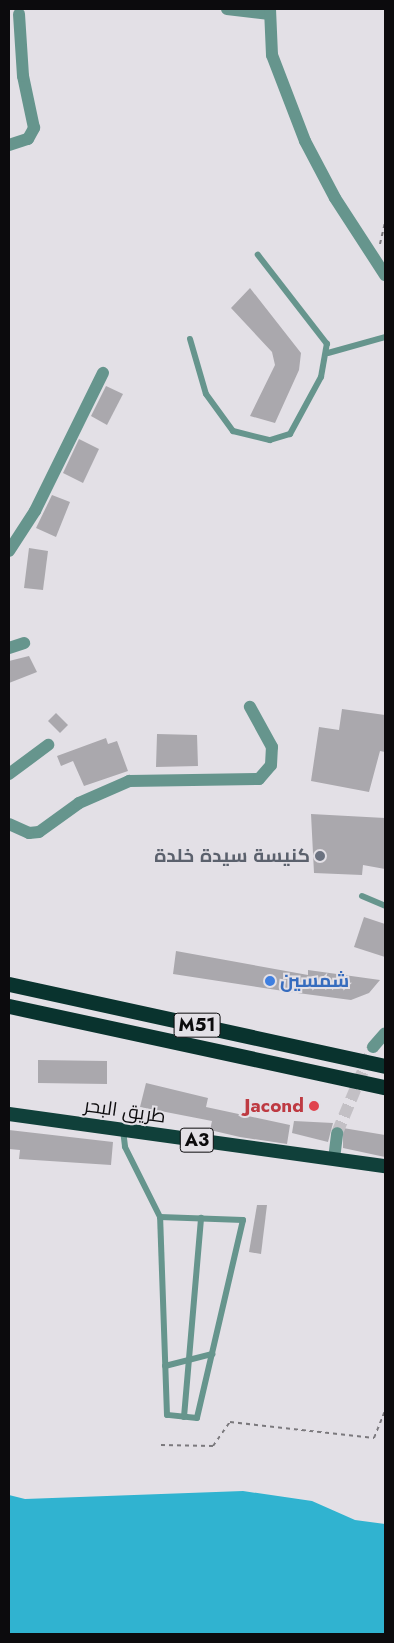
<!DOCTYPE html>
<html>
<head>
<meta charset="utf-8">
<style>
  body { margin:0 }
  #map { position:relative; width:394px; height:1643px; overflow:hidden; background:#e3e0e6; font-family:Jost,Cairo,sans-serif }
  div>[style] { position:absolute }
  [style*='--x'] { left:calc(var(--x)*1px); top:calc(var(--y)*1px); width:calc(var(--w)*1px); rotate:calc(var(--a)*1deg) }
  .water>* { inset:0; background:#30b3d0 }
  .building>* { inset:0; background:#aaa8ad }
  .tertiary-tunnel>* { height:12px; margin-top:-6px; transform-origin:0; background:repeating-linear-gradient(90deg,#c3c0c5 0 12px,transparent 0 18px) }
  .path>* { height:2px; margin-top:-1px; transform-origin:0; background:repeating-linear-gradient(90deg,#7b797d 0 4px,transparent 0 8px) }
  .service>* { height:6px; margin:-3px; padding:0 3px; transform-origin:3px; border-radius:3px; background:#66958d }
  .minor>* { height:12px; margin:-6px; padding:0 6px; transform-origin:6px; border-radius:6px; background:#66958d }
  .tertiary>* { height:12px; margin:-6px; padding:0 6px; transform-origin:6px; border-radius:6px; background:#66958d }
  .trunk>* { height:14px; margin:-7px; padding:0 7px; transform-origin:7px; border-radius:7px; background:#10403a }
  .motorway>* { height:15px; margin:-7.5px; padding:0 7.5px; transform-origin:7.5px; border-radius:7.5px; background:#09332e }
  .dots>* { width:14px; height:14px; translate:-50% -50%; box-sizing:border-box; border:2px solid #e3e0e6; border-radius:50% }
  span { translate:-50% -50%; white-space:nowrap; text-align:center; line-height:1.15; -webkit-text-stroke:4px #e3e0e6; paint-order:stroke }
  .shield-label span { padding:1px 4px; background:#e3e0e6; border:1px solid; border-radius:4px; -webkit-text-stroke-width:0 }
  .shield-label { font-size:18px; color:#0c0b0d; font-weight:700 }
  .worship-label { font-size:19px; color:#5b616d; font-weight:700 }
  .right { translate:-100% -50%; text-align:right }
  .shop-label { font-size:19px; color:#366cbe; font-weight:700 }
  .left { translate:0 -50%; text-align:left }
  .health-label { font-size:19px; color:#be3a42; font-weight:700 }
  .street-label { font-size:19px; color:#0c0b0d }
  .frame { position:absolute; inset:0; border:10px solid #0c0b0d; pointer-events:none }
</style>
</head>
<body>
<div id="map">
  <div class="water">
    <i style="clip-path:polygon(243px 1491px,312px 1501px,355px 1520px,385px 1524px,385px 1634px,9px 1634px,9px 1495px,25px 1499px)"></i>
  </div>
  <div class="building">
    <i style="clip-path:polygon(250px 288px,301px 353px,299px 370px,275px 423px,250px 416px,275px 365px,272px 352px,231px 308px)"></i>
    <i style="clip-path:polygon(106px 386px,123px 394px,107px 425px,91px 416px)"></i>
    <i style="clip-path:polygon(79px 439px,99px 449px,83px 483px,63px 473px)"></i>
    <i style="clip-path:polygon(52px 495px,70px 502px,56px 537px,36px 528px)"></i>
    <i style="clip-path:polygon(29px 548px,48px 551px,43px 590px,24px 588px)"></i>
    <i style="clip-path:polygon(29px 656px,37px 672px,9px 683px,9px 661px)"></i>
    <i style="clip-path:polygon(342px 709px,385px 715px,385px 752px,380px 751px,369px 792px,311px 781px,319px 727px,339px 730px)"></i>
    <i style="clip-path:polygon(56px 713px,68px 725px,60px 733px,48px 721px)"></i>
    <i style="clip-path:polygon(157px 734px,197px 735px,198px 766px,156px 767px)"></i>
    <i style="clip-path:polygon(106px 738px,108px 744px,117px 741px,128px 771px,84px 786px,73px 761px,61px 766px,57px 756px)"></i>
    <i style="clip-path:polygon(311px 814px,385px 818px,385px 869px,363px 865px,362px 875px,314px 873px)"></i>
    <i style="clip-path:polygon(364px 917px,385px 924px,385px 957px,354px 947px)"></i>
    <i style="clip-path:polygon(176px 951px,308px 975px,308px 970px,380px 980px,369px 993px,351px 1000px,290px 992px,173px 974px)"></i>
    <i style="clip-path:polygon(38px 1060px,107px 1061px,107px 1084px,38px 1083px)"></i>
    <i style="clip-path:polygon(146px 1083px,208px 1098px,206px 1107px,290px 1125px,287px 1144px,240px 1137px,210px 1130px,212px 1121px,140px 1107px)"></i>
    <i style="clip-path:polygon(294px 1121px,333px 1123px,328px 1142px,292px 1133px)"></i>
    <i style="clip-path:polygon(343px 1128px,385px 1135px,385px 1157px,343px 1148px)"></i>
    <i style="clip-path:polygon(9px 1130px,113px 1142px,111px 1165px,19px 1159px,20px 1150px,9px 1149px)"></i>
    <i style="clip-path:polygon(257px 1205px,267px 1205px,261px 1254px,249px 1252px)"></i>
  </div>
  <div class="tertiary-tunnel">
    <i style="--x:337;--y:1133;--w:93;--a:-67.3"></i>
  </div>
  <div class="path">
    <i style="--x:380;--y:244;--w:22;--a:-77"></i>
    <i style="--x:161;--y:1445;--w:52;--a:1.1"></i>
    <i style="--x:213;--y:1446;--w:29;--a:-55"></i>
    <i style="--x:230;--y:1422;--w:145;--a:6.3"></i>
    <i style="--x:374;--y:1438;--w:29;--a:-68"></i>
  </div>
  <div class="service">
    <i style="--x:190;--y:339;--w:57;--a:73.8"></i>
    <i style="--x:206;--y:394;--w:46;--a:53.9"></i>
    <i style="--x:233;--y:431;--w:38;--a:14"></i>
    <i style="--x:270;--y:440;--w:21;--a:-17"></i>
    <i style="--x:290;--y:434;--w:65;--a:-61.5"></i>
    <i style="--x:321;--y:377;--w:34;--a:-80"></i>
    <i style="--x:327;--y:344;--w:113;--a:-127.8"></i>
    <i style="--x:328;--y:353;--w:59;--a:-15.7"></i>
    <i style="--x:362;--y:896;--w:25;--a:23"></i>
    <i style="--x:123;--y:1130;--w:17;--a:83"></i>
    <i style="--x:125;--y:1147;--w:78;--a:63.4"></i>
    <i style="--x:160;--y:1217;--w:83;--a:2.1"></i>
    <i style="--x:243;--y:1220;--w:203;--a:103.1"></i>
    <i style="--x:197;--y:1418;--w:30;--a:-174"></i>
    <i style="--x:167;--y:1415;--w:198;--a:-92"></i>
    <i style="--x:165;--y:1366;--w:49;--a:-14.3"></i>
    <i style="--x:184;--y:1417;--w:200;--a:-85.1"></i>
  </div>
  <div class="minor">
    <i style="--x:227;--y:9;--w:43;--a:6.6"></i>
    <i style="--x:9;--y:145;--w:20;--a:-18"></i>
    <i style="--x:28;--y:139;--w:13;--a:-61"></i>
    <i style="--x:34;--y:128;--w:53;--a:-101.9"></i>
    <i style="--x:23;--y:76;--w:62;--a:-93.7"></i>
    <i style="--x:9;--y:551;--w:48;--a:-57"></i>
    <i style="--x:35;--y:511;--w:154;--a:-63.8"></i>
    <i style="--x:9;--y:648;--w:16;--a:-18"></i>
    <i style="--x:9;--y:774;--w:49;--a:-36.6"></i>
    <i style="--x:9;--y:824;--w:22;--a:24"></i>
    <i style="--x:29;--y:833;--w:10;--a:-6"></i>
    <i style="--x:39;--y:832;--w:49;--a:-35.9"></i>
    <i style="--x:79;--y:803;--w:55;--a:-23.7"></i>
    <i style="--x:129;--y:781;--w:130;--a:-0.9"></i>
    <i style="--x:259;--y:779;--w:18;--a:-49"></i>
    <i style="--x:271;--y:765;--w:18;--a:-87"></i>
    <i style="--x:272;--y:747;--w:46;--a:-118.8"></i>
  </div>
  <div class="tertiary">
    <i style="--x:270;--y:9;--w:46;--a:87.5"></i>
    <i style="--x:272;--y:55;--w:92;--a:69"></i>
    <i style="--x:305;--y:141;--w:64;--a:62.2"></i>
    <i style="--x:335;--y:198;--w:92;--a:57"></i>
    <i style="--x:373;--y:1047;--w:18;--a:-49"></i>
    <i style="--x:334;--y:1159;--w:26;--a:-83"></i>
  </div>
  <div class="trunk">
    <i style="--x:9;--y:1114;--w:380;--a:7.9"></i>
  </div>
  <div class="motorway">
    <i style="--x:9;--y:984;--w:385;--a:12.3"></i>
    <i style="--x:9;--y:1006;--w:385;--a:12.2"></i>
  </div>
  <div class="dots">
    <i style="left:320px;top:856px;background:#6b7280"></i>
    <i style="left:270px;top:981px;background:#3f7fe0"></i>
    <i style="left:314px;top:1106px;background:#e0444e"></i>
  </div>
  <div class="shield-label">
    <span style="left:197px;top:1025px">M51</span>
    <span style="left:197px;top:1140px">A3</span>
  </div>
  <div class="worship-label">
    <span class="right" style="left:310px;top:856px">كنيسة سيدة خلدة</span>
  </div>
  <div class="shop-label">
    <span class="left" style="left:280px;top:981px">شمسين</span>
  </div>
  <div class="health-label">
    <span class="right" style="left:304px;top:1106px">Jacond</span>
  </div>
  <div class="street-label">
    <span style="left:125px;top:1111px;rotate:8deg">طريق البحر</span>
  </div>
  <div class="frame"></div>
</div>
</body>
</html>
